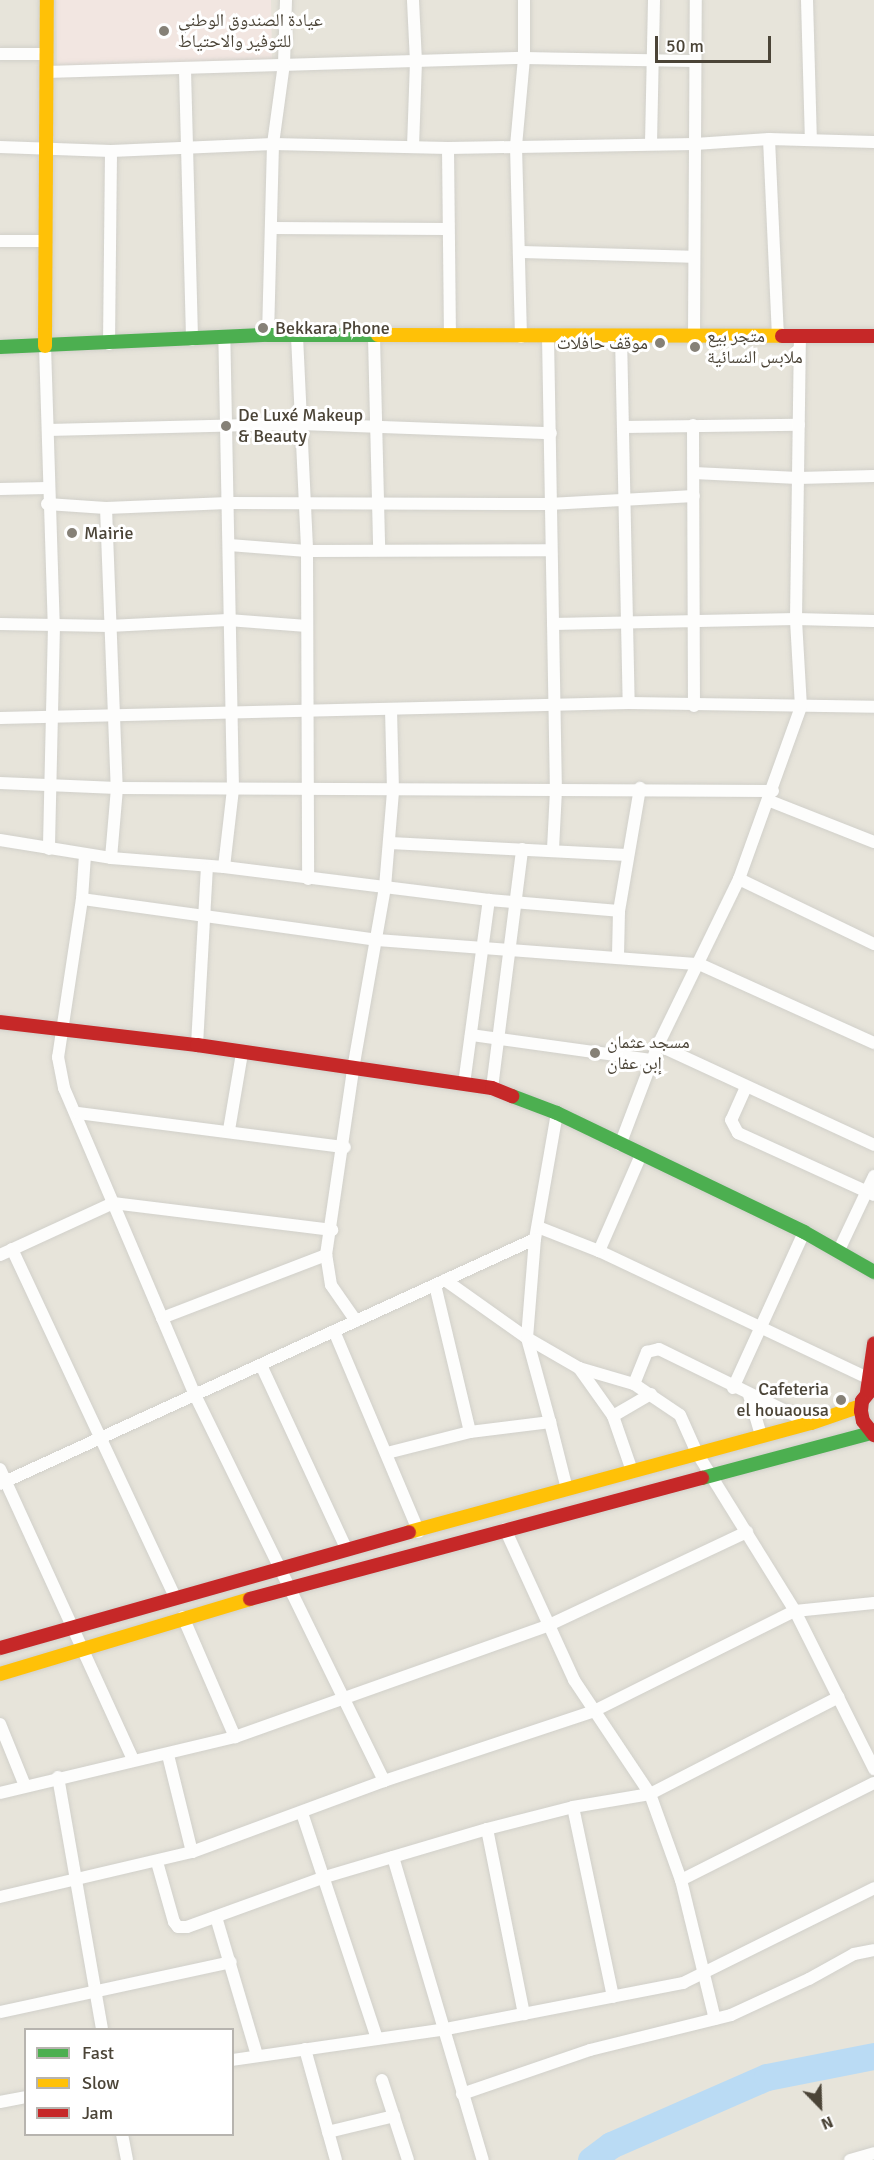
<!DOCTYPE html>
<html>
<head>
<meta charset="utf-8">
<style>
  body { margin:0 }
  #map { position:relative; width:874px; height:2160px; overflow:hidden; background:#f3f2ed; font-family:Signika,"Noto Naskh Arabic",sans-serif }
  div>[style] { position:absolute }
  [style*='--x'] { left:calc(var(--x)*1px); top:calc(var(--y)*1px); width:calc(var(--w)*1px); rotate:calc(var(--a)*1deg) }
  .residential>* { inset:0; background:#e7e4da }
  .medical>* { inset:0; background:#f2e6e1 }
  .river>* { height:27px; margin:-13.5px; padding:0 13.5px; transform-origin:13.5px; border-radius:13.5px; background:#badbf4 }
  .roads { filter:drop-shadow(0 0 2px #d1d0ca) drop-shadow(0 0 2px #d1d0ca) }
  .street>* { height:12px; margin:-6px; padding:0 6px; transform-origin:6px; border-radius:6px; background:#fdfdfc }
  .fast>* { height:14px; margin:-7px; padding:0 7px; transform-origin:7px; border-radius:7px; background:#4caf50 }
  .slow>* { height:14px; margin:-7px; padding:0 7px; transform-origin:7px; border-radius:7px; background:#ffc107 }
  .jam>* { height:14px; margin:-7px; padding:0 7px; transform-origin:7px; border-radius:7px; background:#c62828 }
  .dots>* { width:16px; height:16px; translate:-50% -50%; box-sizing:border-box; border:3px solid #fff; border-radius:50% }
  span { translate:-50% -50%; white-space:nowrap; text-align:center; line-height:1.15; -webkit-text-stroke:6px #fff; paint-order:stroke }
  .poi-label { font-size:18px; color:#4b4437 }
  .left { translate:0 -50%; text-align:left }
  .right { translate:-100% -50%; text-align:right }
  .legend { position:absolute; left:24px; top:2028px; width:210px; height:108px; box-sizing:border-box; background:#fff; border:2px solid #b7b4af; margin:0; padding:8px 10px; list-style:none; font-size:18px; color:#4b4437 }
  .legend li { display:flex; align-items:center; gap:12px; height:30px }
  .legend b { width:30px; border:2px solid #b7b4af }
  .north { position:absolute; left:790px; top:2076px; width:60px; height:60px; -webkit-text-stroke:4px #fff; paint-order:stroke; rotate:157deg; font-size:16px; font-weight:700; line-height:24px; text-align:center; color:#4b4437 }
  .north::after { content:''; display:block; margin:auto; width:21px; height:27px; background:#4b4437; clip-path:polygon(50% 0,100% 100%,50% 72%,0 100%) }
  .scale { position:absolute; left:655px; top:36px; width:116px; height:27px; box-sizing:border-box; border:3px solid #4b4437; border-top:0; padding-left:8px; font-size:18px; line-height:21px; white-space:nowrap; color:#4b4437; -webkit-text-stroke:4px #fff; paint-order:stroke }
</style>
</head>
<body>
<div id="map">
  <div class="residential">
    <i style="clip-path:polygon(evenodd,0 0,874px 0,874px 2160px,0 2160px,0 0,26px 2030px,232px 2030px,232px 2134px,26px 2134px,26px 2030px)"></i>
  </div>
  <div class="medical">
    <i style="clip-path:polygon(56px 0,271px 0,272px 61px,57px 66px)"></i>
  </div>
  <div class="river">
    <i style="--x:591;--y:2160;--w:25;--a:-37"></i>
    <i style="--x:611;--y:2145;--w:170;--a:-23.6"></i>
    <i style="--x:767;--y:2077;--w:109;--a:-11.1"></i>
  </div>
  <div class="roads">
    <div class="street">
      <i style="--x:807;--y:0;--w:139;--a:88.4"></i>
      <i style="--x:0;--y:54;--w:47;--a:0"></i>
      <i style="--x:185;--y:70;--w:270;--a:88.5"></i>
      <i style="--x:46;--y:72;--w:478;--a:-1.7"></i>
      <i style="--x:524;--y:58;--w:170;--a:1"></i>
      <i style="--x:769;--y:139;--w:197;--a:87.4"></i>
      <i style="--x:651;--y:143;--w:143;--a:-88.8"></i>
      <i style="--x:0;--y:147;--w:111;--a:2.1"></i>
      <i style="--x:111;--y:151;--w:162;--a:-2.5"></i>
      <i style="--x:273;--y:144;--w:175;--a:1.3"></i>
      <i style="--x:448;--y:148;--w:247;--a:-0.9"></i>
      <i style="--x:695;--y:144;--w:74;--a:-3.9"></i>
      <i style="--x:769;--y:139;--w:105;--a:1.6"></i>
      <i style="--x:413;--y:147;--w:85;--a:-88"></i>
      <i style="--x:416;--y:62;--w:62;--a:-92.8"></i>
      <i style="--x:448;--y:148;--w:188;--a:89.4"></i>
      <i style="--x:272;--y:228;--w:175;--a:0.3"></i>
      <i style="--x:0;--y:241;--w:45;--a:0"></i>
      <i style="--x:519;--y:252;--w:175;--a:1.6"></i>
      <i style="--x:268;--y:335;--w:191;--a:-88.5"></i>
      <i style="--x:273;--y:144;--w:81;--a:-82.2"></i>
      <i style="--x:284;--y:64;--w:64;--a:-88.2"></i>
      <i style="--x:297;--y:336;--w:215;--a:87.3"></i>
      <i style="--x:307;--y:551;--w:328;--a:89.8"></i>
      <i style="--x:548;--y:336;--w:454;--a:89"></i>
      <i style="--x:556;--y:790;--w:60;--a:92.9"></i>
      <i style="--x:621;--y:336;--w:367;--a:88.8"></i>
      <i style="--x:374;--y:337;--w:212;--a:88.6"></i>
      <i style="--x:521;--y:337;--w:191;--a:-91.5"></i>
      <i style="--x:516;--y:146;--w:88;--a:-84.8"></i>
      <i style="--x:524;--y:58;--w:58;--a:-90"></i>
      <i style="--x:694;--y:338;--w:338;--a:-89.7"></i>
      <i style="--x:109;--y:344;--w:193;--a:-89.4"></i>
      <i style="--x:45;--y:346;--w:279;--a:88.2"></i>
      <i style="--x:54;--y:625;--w:224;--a:91.3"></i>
      <i style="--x:693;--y:425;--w:281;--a:89.8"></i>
      <i style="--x:624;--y:427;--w:175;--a:-0.7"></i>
      <i style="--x:48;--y:430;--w:253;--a:-1.4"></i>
      <i style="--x:301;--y:424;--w:250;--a:2.1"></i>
      <i style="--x:694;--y:473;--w:104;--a:2.8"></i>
      <i style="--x:798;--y:478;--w:76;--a:-1.5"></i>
      <i style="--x:0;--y:489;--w:47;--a:-1.2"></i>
      <i style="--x:47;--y:504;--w:59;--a:3.9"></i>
      <i style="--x:106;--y:508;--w:122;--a:-2.3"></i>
      <i style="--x:228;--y:503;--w:321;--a:0.2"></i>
      <i style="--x:549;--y:504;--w:145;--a:-3.2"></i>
      <i style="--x:106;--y:508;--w:280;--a:87.8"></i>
      <i style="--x:117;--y:788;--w:70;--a:94.9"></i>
      <i style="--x:229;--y:545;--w:78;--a:4.4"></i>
      <i style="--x:307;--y:551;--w:243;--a:-0.2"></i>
      <i style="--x:0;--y:624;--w:109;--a:1.1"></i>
      <i style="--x:109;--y:626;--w:119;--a:-2.9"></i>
      <i style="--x:228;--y:620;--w:79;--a:4.3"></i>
      <i style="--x:553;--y:624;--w:243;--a:-1.2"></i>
      <i style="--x:796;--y:619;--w:78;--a:1.5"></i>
      <i style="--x:0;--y:718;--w:629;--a:-1.37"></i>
      <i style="--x:629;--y:703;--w:245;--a:0.9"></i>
      <i style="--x:0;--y:783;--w:117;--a:2.4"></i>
      <i style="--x:117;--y:788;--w:656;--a:0.26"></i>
      <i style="--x:770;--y:801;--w:112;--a:21.5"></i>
      <i style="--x:0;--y:840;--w:112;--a:9.2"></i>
      <i style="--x:111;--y:858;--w:113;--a:4.6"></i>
      <i style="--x:224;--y:867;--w:267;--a:7.1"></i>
      <i style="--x:489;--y:900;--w:130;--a:4.8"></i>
      <i style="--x:390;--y:843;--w:237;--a:2.9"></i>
      <i style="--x:85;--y:855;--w:44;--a:93.9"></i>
      <i style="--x:82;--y:899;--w:160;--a:98.6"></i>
      <i style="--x:58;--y:1057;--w:32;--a:79"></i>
      <i style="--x:64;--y:1088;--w:334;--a:66.9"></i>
      <i style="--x:195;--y:1395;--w:430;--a:63.9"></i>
      <i style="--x:224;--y:867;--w:79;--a:-83.4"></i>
      <i style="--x:233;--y:789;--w:451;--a:-91.1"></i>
      <i style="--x:739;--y:879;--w:150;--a:25.7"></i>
      <i style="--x:82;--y:899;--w:298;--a:7.9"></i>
      <i style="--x:377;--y:940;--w:323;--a:4.3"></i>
      <i style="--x:699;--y:964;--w:192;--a:24.3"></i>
      <i style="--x:618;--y:955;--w:44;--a:-88.7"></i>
      <i style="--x:619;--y:911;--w:125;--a:-80.3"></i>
      <i style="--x:471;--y:1035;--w:183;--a:7.9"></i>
      <i style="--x:197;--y:1045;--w:177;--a:-86.8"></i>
      <i style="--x:658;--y:1045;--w:238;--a:24.8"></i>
      <i style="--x:464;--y:1084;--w:186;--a:-82.3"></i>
      <i style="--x:746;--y:1087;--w:36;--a:114"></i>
      <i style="--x:731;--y:1120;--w:15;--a:62"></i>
      <i style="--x:738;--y:1133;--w:149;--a:24.5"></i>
      <i style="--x:492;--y:1088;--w:241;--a:-82.8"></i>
      <i style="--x:78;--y:1113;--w:269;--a:7.3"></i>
      <i style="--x:229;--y:1130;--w:78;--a:-80.4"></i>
      <i style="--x:620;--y:1145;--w:107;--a:-69.2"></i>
      <i style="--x:658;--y:1045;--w:185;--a:-64"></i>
      <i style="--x:739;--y:879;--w:183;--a:-70.2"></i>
      <i style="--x:801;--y:707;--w:88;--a:-93.3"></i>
      <i style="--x:796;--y:619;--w:283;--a:-89.2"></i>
      <i style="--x:538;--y:1227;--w:66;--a:21.5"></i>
      <i style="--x:599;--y:1251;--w:295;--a:25.3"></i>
      <i style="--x:12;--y:1249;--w:384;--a:64.9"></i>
      <i style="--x:839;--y:1250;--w:82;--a:-64.7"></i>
      <i style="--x:599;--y:1251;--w:105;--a:-66.4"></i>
      <i style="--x:0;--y:1255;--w:124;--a:-24.7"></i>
      <i style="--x:113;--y:1203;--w:221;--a:7"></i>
      <i style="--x:445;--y:1280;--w:100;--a:35.3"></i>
      <i style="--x:527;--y:1338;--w:60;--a:30"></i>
      <i style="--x:579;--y:1368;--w:57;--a:16.2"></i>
      <i style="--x:634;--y:1384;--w:55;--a:34"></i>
      <i style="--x:680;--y:1415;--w:42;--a:65.9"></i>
      <i style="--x:697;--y:1453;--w:186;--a:58.2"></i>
      <i style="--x:795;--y:1611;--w:177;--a:63.4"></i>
      <i style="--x:435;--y:1285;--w:151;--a:76.6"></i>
      <i style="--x:162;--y:1318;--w:176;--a:-21"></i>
      <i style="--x:356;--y:1321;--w:44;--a:-124.8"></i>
      <i style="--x:331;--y:1285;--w:30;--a:-99"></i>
      <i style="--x:326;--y:1255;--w:188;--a:-81.7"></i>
      <i style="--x:353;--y:1069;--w:185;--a:-80"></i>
      <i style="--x:385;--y:887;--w:96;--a:-85.2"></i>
      <i style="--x:393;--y:791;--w:80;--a:-91.4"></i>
      <i style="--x:334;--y:1331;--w:218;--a:67.1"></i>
      <i style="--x:261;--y:1365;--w:204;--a:65.1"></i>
      <i style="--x:579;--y:1368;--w:59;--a:54.7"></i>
      <i style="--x:613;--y:1416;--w:58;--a:70.9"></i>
      <i style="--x:634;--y:1384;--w:35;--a:-68"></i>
      <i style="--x:647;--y:1352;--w:12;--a:-14"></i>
      <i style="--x:659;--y:1349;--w:168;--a:26.1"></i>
      <i style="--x:733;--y:1388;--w:171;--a:-65.5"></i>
      <i style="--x:749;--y:1395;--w:42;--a:73.3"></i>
      <i style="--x:613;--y:1416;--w:44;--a:-30.1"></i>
      <i style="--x:550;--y:1422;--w:69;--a:75.8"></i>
      <i style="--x:387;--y:1453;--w:86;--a:-14.2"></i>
      <i style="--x:470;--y:1432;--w:81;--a:-7.1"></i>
      <i style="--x:550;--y:1422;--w:87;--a:-105.3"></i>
      <i style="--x:527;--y:1338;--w:99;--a:-85.4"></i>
      <i style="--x:535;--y:1239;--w:128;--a:-80.1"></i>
      <i style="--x:0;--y:1469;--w:319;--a:65.4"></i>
      <i style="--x:0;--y:1484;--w:588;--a:-24.61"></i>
      <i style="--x:505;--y:1529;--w:166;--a:65.4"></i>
      <i style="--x:574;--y:1680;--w:137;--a:56.3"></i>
      <i style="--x:650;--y:1794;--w:91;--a:70.2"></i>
      <i style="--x:681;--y:1880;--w:143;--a:76.3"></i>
      <i style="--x:183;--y:1617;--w:131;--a:66.6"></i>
      <i style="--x:0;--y:1724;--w:67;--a:68"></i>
      <i style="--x:168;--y:1755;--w:100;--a:76.1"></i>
      <i style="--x:58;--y:1777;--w:257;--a:80.1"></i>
      <i style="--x:0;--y:1793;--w:242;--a:-13.4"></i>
      <i style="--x:235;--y:1737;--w:333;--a:-19.6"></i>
      <i style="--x:549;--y:1625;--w:219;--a:-25.2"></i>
      <i style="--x:573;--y:1807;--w:194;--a:78.1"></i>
      <i style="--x:302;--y:1813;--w:238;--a:71.6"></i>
      <i style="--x:487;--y:1829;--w:189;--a:78.7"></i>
      <i style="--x:393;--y:1857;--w:316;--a:73.5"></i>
      <i style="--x:157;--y:1862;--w:62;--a:74.2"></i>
      <i style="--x:174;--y:1922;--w:6;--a:51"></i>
      <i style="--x:178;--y:1927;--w:9;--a:0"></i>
      <i style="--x:187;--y:1927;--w:147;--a:-19.9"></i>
      <i style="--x:325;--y:1877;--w:169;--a:-16.5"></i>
      <i style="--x:487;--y:1829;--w:89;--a:-14.3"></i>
      <i style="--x:573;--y:1807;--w:78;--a:-9.6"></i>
      <i style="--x:650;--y:1794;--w:212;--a:-27.2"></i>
      <i style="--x:681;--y:1880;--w:216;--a:-26.7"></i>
      <i style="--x:0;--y:1897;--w:197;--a:-13.2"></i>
      <i style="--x:192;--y:1852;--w:205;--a:-20.3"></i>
      <i style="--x:384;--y:1781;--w:219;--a:-18.4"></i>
      <i style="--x:592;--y:1712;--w:227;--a:-26.5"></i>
      <i style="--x:795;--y:1611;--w:79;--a:-5.8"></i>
      <i style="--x:216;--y:1917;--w:144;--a:73.5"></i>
      <i style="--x:0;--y:2012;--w:236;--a:-12.2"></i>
      <i style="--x:305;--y:2049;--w:115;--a:74.4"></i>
      <i style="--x:232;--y:2060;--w:211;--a:-8.2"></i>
      <i style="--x:441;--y:2030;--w:247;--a:-11"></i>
      <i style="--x:683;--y:1983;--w:213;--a:-26.4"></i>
      <i style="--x:382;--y:2080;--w:84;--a:72"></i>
      <i style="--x:462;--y:2094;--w:135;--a:-19"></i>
      <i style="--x:590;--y:2050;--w:145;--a:-13.9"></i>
      <i style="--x:731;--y:2015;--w:86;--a:-24.8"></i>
      <i style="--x:809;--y:1979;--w:51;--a:-29.1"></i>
      <i style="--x:854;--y:1954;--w:20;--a:-11"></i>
      <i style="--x:0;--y:2102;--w:26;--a:-11"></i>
      <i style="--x:328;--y:2132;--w:68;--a:-13.6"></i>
      <i style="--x:122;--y:2134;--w:26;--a:79"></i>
      <i style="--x:850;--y:2160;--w:25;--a:-16"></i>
    </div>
    <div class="fast">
      <i style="--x:0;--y:347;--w:268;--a:-2.6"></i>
      <i style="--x:268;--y:335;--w:110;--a:0"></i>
      <i style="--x:512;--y:1096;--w:48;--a:20.7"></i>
      <i style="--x:557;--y:1113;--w:274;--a:25.7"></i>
      <i style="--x:804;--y:1232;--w:81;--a:29.7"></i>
      <i style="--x:702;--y:1478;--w:175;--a:-14.9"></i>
    </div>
    <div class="slow">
      <i style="--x:378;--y:335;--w:404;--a:0.1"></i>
      <i style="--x:45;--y:346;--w:346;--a:-89.7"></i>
      <i style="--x:409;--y:1532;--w:417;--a:-15.2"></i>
      <i style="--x:811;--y:1423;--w:53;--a:-18.8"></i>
      <i style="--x:0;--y:1674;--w:261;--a:-16.7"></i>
    </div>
    <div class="jam">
      <i style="--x:782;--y:336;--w:92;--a:0"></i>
      <i style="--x:0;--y:1022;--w:198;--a:6.7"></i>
      <i style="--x:197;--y:1045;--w:298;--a:8.3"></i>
      <i style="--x:492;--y:1088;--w:22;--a:22"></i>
      <i style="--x:874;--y:1386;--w:19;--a:129"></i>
      <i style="--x:862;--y:1401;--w:10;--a:96"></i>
      <i style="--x:861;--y:1411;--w:10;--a:79"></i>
      <i style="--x:863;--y:1421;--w:18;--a:52"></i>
      <i style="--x:867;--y:1392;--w:49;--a:-81.7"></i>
      <i style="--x:250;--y:1599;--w:468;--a:-15"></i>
      <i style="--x:0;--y:1648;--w:425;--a:-15.8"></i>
    </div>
  </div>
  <div class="dots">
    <i style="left:164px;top:31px;background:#868177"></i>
    <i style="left:263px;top:328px;background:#868177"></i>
    <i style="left:660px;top:343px;background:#868177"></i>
    <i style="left:695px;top:347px;background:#868177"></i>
    <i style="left:226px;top:426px;background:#868177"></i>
    <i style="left:72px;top:533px;background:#868177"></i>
    <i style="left:595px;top:1053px;background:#868177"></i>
    <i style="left:841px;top:1400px;background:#868177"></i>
  </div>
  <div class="poi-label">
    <span class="left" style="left:178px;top:31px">عيادة الصندوق الوطني<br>للتوفير والاحتياط</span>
    <span class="left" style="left:275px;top:328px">Bekkara Phone</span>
    <span class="left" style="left:707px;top:347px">متجر بيع<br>ملابس النسائية</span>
    <span class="right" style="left:648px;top:343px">موقف حافلات</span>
    <span class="left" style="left:238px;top:426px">De Luxé Makeup<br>&amp; Beauty</span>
    <span class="left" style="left:84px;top:533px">Mairie</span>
    <span class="left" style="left:607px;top:1053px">مسجد عثمان<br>إبن عفان</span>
    <span class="right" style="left:829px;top:1400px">Cafeteria<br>el houaousa</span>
  </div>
  <ul class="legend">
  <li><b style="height:8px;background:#4caf50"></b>Fast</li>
  <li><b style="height:8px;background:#ffc107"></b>Slow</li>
  <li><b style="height:8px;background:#c62828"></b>Jam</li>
  </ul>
  <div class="north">N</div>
  <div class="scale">50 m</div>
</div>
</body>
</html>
